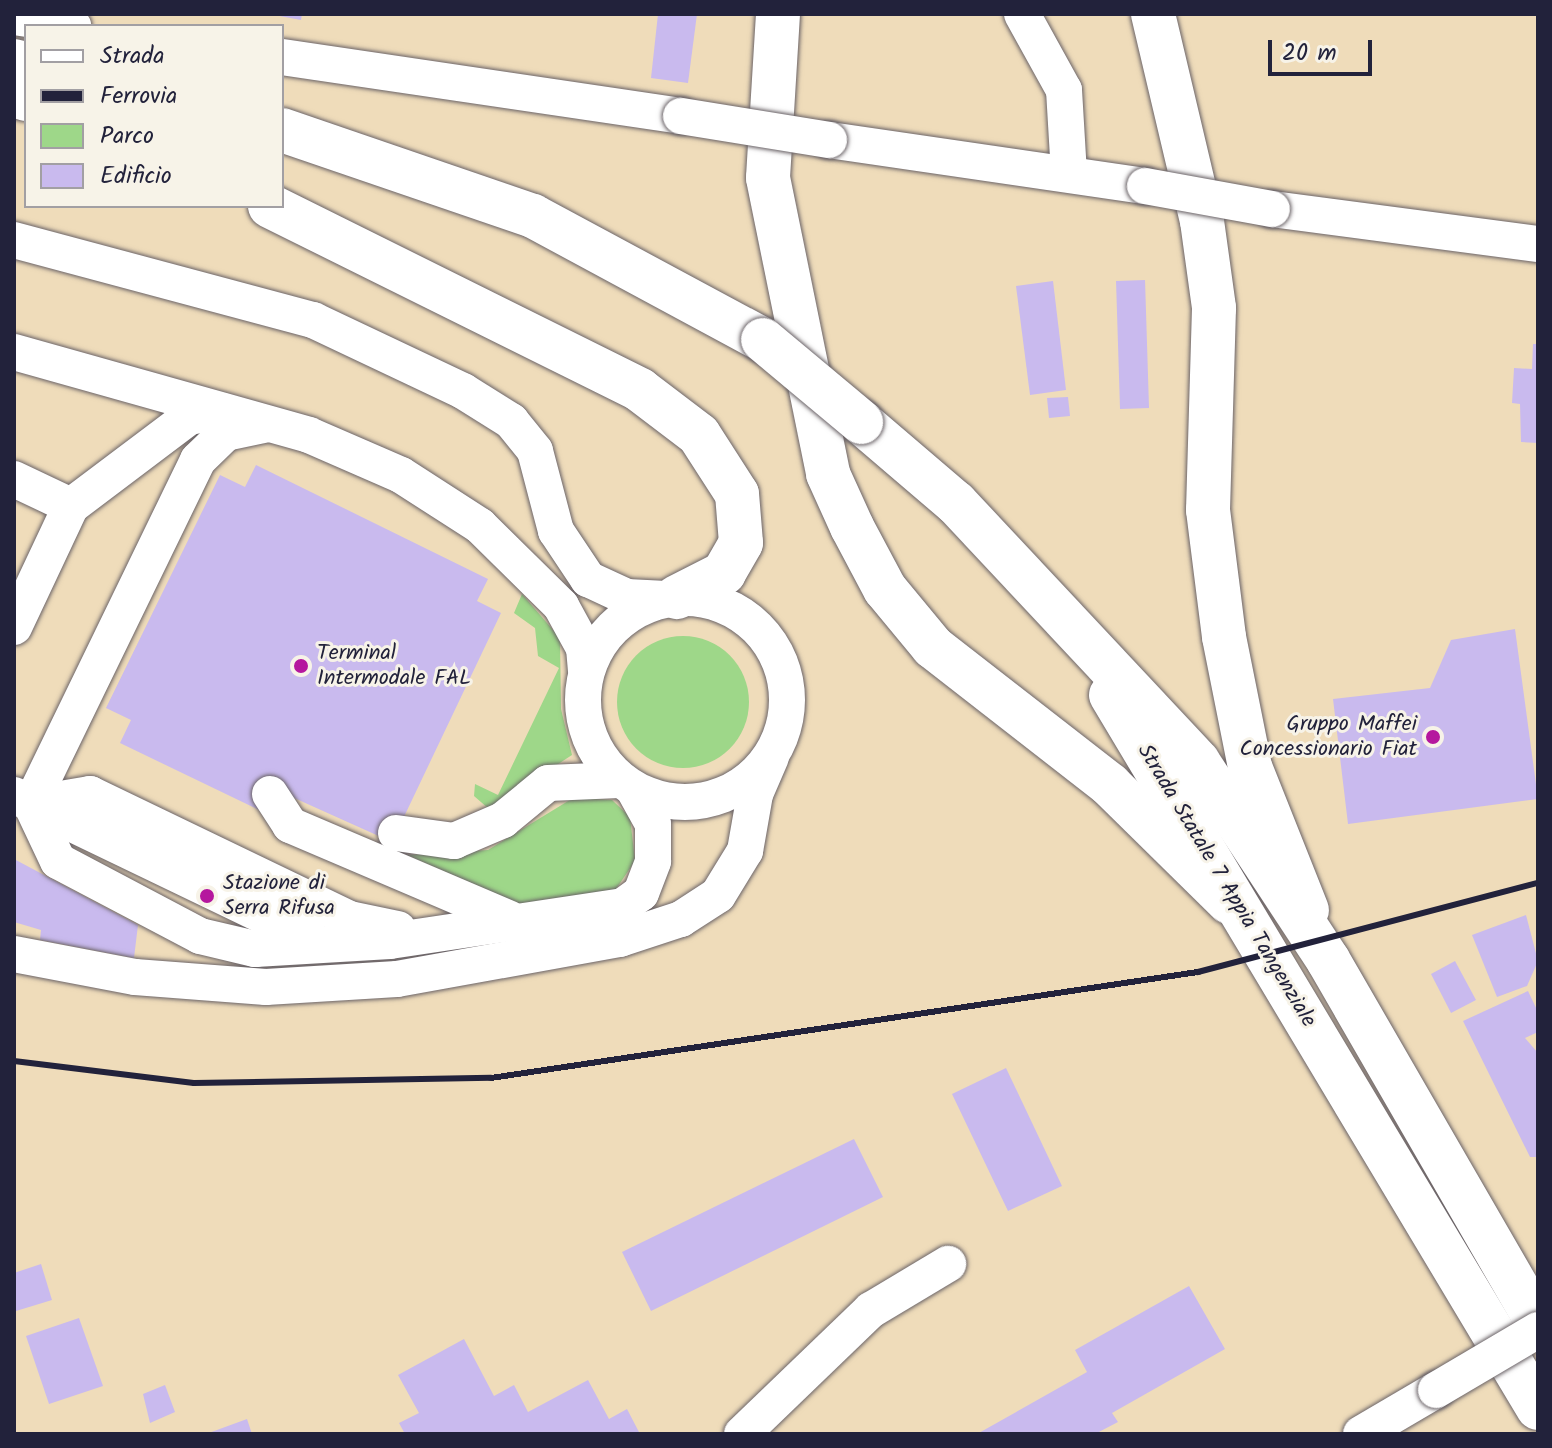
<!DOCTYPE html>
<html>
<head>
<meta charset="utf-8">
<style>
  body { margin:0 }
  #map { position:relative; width:1552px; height:1448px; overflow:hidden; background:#efdcba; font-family:Kalam,sans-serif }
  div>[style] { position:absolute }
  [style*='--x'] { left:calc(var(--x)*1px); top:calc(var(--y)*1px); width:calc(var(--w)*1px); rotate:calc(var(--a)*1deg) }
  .green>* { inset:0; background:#9ed789 }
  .round { border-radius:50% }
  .building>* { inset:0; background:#c9baee }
  .roads { filter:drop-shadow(0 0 2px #6a6367) drop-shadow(0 0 2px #6a6367) }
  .minor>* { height:36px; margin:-18px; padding:0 18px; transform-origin:18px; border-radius:18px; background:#fff }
  .minor>.ring { margin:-18px; padding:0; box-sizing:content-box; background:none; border:36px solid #fff; border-radius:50% }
  .major>* { height:44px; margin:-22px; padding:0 22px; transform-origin:22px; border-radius:22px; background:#fff }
  .highway>* { height:44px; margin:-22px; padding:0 22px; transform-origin:22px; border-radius:22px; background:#fff }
  .rail>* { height:6px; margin:-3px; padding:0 3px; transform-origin:3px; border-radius:3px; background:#22223b }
  .bridges { filter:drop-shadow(0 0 2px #6a6367) drop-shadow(0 0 2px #6a6367) }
  .minor-bridge>* { height:36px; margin:-18px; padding:0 18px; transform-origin:18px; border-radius:18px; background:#fff }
  .highway-bridge>* { height:44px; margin:-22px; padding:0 22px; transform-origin:22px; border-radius:22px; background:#fff }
  .dots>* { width:22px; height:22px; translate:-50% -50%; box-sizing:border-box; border:4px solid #f7f3e8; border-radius:50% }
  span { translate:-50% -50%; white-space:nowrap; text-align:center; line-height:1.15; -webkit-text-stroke:6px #f7f3e8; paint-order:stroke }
  .poi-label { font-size:22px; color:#22223b }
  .left { translate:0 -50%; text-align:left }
  .right { translate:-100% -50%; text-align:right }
  .street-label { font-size:22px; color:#22223b }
  .frame { position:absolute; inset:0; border:16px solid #22223b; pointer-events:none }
  .legend { position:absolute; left:24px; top:24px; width:260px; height:184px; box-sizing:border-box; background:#f7f3e8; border:2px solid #a29fa3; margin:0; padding:10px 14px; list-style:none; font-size:24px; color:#22223b }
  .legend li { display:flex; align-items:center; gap:16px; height:40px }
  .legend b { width:40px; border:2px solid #a29fa3 }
  .scale { position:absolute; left:1268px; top:40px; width:104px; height:36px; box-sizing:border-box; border:4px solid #22223b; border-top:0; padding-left:10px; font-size:24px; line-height:28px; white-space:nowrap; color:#22223b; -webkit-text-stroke:6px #f7f3e8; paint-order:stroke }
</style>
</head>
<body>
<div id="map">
  <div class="green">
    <i style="clip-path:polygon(522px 594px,560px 638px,561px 709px,572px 755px,489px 809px,474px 796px,475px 784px,498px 795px,559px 668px,538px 656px,535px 628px,514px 613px)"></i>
    <i class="round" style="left:617px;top:636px;width:132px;height:132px"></i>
    <i style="clip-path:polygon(573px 798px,612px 800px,630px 817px,635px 861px,614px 892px,519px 904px,407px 855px,488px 850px)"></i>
  </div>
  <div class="building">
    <i style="clip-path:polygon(269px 14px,302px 14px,301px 20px)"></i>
    <i style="clip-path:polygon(658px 14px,697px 14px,688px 83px,651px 78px)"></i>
    <i style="clip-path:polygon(1145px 280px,1149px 408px,1120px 409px,1116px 281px)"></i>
    <i style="clip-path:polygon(1053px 281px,1066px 390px,1030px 395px,1016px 286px)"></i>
    <i style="clip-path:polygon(1533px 344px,1538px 344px,1538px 443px,1521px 442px,1520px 404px,1512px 403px,1514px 368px,1532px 369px)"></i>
    <i style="clip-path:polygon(1068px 397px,1070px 416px,1049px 418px,1047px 398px)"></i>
    <i style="clip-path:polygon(256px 465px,488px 579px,477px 601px,501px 613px,392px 842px,272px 788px,261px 811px,120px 743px,131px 720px,106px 708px,220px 475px,245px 487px)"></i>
    <i style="clip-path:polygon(1515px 629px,1538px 799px,1348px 824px,1333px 699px,1430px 688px,1451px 640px)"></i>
    <i style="clip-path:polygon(14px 859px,138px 925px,134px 958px,40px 940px,41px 930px,14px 922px)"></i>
    <i style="clip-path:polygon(1526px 915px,1538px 961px,1527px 986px,1497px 997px,1472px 935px)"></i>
    <i style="clip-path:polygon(1455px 961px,1476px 1000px,1451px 1013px,1431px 974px)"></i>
    <i style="clip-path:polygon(1528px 991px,1538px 1012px,1538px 1032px,1525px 1038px,1538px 1053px,1538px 1157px,1530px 1157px,1463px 1021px)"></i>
    <i style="clip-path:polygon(1006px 1068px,1062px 1186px,1008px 1211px,952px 1094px)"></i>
    <i style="clip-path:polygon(854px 1139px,883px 1197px,651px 1311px,622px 1252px)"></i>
    <i style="clip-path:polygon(41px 1264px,52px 1300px,16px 1311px,14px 1273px)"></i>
    <i style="clip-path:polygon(1189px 1286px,1225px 1349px,1112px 1413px,1118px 1422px,1095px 1434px,977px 1434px,1087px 1372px,1075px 1350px)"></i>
    <i style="clip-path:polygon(79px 1318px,103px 1386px,49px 1404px,26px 1336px)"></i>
    <i style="clip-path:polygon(464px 1339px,494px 1396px,514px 1385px,528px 1412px,588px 1380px,609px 1419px,627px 1409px,640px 1434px,405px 1434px,399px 1423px,419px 1413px,398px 1375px)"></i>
    <i style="clip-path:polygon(165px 1385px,175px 1412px,150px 1423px,143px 1394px)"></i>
    <i style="clip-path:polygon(247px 1419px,252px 1434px,206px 1434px)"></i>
  </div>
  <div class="roads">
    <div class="minor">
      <i style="--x:1022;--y:14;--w:87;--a:61.1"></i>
      <i style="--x:1064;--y:90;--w:83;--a:86.6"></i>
      <i style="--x:14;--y:17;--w:60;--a:8.7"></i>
      <i style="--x:282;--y:57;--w:403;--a:8.4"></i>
      <i style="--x:829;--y:140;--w:319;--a:8.3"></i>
      <i style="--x:1272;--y:209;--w:268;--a:7.5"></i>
      <i style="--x:14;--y:240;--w:310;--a:15"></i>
      <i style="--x:313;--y:320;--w:166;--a:25.3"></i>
      <i style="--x:463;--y:391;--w:57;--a:32"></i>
      <i style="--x:511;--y:421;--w:38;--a:51"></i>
      <i style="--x:535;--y:451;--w:83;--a:75.3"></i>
      <i style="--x:556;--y:531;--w:58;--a:56.3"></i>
      <i style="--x:588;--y:579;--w:43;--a:24.8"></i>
      <i style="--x:627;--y:597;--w:34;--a:3"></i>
      <i style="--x:14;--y:352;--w:306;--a:15.7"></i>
      <i style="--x:309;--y:435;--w:100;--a:23.5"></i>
      <i style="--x:401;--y:475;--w:94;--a:32.8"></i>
      <i style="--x:480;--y:526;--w:114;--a:44.6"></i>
      <i style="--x:561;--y:606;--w:48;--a:61.3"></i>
      <i style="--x:584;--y:648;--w:23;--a:85"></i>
      <i style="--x:14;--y:479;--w:63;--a:25.3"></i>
      <i class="ring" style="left:583px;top:598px;width:168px;height:168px"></i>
      <i style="--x:14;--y:627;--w:134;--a:-64.8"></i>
      <i style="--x:71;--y:506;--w:148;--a:-37"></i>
      <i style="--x:189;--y:417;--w:34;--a:-10"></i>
      <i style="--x:270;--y:794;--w:37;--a:57"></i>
      <i style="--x:290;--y:825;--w:239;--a:23.1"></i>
      <i style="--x:14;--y:795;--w:19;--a:28"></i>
      <i style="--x:31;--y:804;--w:63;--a:64.7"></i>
      <i style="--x:58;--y:861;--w:161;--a:27.8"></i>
      <i style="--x:200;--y:936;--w:57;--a:13.3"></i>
      <i style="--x:255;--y:949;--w:135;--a:-3.4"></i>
      <i style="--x:390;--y:941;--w:236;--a:-8.5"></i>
      <i style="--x:623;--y:906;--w:22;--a:-36"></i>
      <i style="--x:641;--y:893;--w:34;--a:-69"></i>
      <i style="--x:653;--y:861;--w:37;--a:-90"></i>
      <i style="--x:653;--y:824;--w:38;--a:-119"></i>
      <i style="--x:31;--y:804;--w:382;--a:-64.1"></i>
      <i style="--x:198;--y:460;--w:39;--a:-44"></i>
      <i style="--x:226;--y:433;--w:40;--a:-12"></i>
      <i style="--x:31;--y:804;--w:60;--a:-9.6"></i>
      <i style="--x:90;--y:794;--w:288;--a:25.7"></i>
      <i style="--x:350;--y:919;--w:49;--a:11.8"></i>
      <i style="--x:31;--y:804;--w:313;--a:25.7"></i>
      <i style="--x:396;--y:833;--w:59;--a:7.9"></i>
      <i style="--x:454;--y:841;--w:53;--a:-23.2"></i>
      <i style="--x:503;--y:820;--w:58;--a:-39.4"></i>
      <i style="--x:548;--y:783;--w:71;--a:-2.4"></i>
      <i style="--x:14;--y:954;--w:123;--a:10.8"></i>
      <i style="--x:135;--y:977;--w:131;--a:4.4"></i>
      <i style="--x:266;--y:987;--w:131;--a:-3.5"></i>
      <i style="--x:397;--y:979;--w:227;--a:-10.2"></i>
      <i style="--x:620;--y:939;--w:64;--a:-18.2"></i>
      <i style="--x:681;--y:919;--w:44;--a:-33"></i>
      <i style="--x:718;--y:895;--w:52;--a:-58.5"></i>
      <i style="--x:745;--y:851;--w:58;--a:-80"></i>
      <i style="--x:755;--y:794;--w:40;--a:-66.6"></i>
      <i style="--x:742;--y:1434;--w:179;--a:-43.9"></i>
      <i style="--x:871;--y:1310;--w:90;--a:-30.9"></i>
      <i style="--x:1361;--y:1434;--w:87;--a:-30.4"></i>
    </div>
    <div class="major">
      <i style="--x:778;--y:14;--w:164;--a:93.5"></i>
      <i style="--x:768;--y:178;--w:302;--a:78.5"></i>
      <i style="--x:828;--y:474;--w:58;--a:65.6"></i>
      <i style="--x:852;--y:527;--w:70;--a:62"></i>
      <i style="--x:885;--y:589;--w:75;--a:50.4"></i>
      <i style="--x:933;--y:647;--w:224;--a:37.9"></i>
      <i style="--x:1110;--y:785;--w:167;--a:44.5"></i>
      <i style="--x:1153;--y:14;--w:213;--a:76.7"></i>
      <i style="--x:1202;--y:221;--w:88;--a:82.1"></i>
      <i style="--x:1214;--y:308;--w:202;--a:91.7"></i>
      <i style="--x:1208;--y:510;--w:128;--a:82.8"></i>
      <i style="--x:1224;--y:637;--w:133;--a:78.7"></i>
      <i style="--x:1250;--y:767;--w:154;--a:68.3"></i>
    </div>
    <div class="highway">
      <i style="--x:14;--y:61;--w:12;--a:14"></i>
      <i style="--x:14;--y:95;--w:13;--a:18"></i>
      <i style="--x:282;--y:130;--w:265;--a:18.9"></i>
      <i style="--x:533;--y:216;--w:261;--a:28.3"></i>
      <i style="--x:270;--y:206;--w:413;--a:26.4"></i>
      <i style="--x:640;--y:390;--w:74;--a:37.3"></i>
      <i style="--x:699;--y:435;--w:70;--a:57.2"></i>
      <i style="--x:737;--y:494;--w:49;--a:85.3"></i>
      <i style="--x:741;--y:543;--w:34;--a:120"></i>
      <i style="--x:724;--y:573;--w:53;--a:152.9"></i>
      <i style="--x:861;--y:422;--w:125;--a:40.5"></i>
      <i style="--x:956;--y:503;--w:354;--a:46.9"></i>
      <i style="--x:1198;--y:762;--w:237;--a:56.7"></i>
      <i style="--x:1328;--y:960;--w:419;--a:60"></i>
      <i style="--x:1111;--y:695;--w:831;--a:59.08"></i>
    </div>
  </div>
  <div class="rail">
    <i style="--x:14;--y:1061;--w:181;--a:7"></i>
    <i style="--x:194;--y:1083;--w:297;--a:-1"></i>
    <i style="--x:491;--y:1078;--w:715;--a:-8.53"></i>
    <i style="--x:1198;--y:972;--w:351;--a:-14.7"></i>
  </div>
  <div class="bridges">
    <div class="minor-bridge">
      <i style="--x:681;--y:116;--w:150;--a:9.2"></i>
      <i style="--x:1145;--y:186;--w:129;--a:10.3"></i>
      <i style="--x:1436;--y:1390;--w:118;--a:-30.5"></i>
    </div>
    <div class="highway-bridge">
      <i style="--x:763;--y:340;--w:128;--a:39.9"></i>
    </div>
  </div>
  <div class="dots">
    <i style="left:301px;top:666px;background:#b5179e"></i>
    <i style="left:1433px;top:737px;background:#b5179e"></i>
    <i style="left:207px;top:896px;background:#b5179e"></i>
  </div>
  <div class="poi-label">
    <span class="left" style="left:317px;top:666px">Terminal<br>Intermodale FAL</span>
    <span class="right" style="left:1417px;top:737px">Gruppo Maffei<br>Concessionario Fiat</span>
    <span class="left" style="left:223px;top:896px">Stazione di<br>Serra Rifusa</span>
  </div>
  <div class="street-label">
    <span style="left:1226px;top:886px;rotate:59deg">Strada Statale 7 Appia Tangenziale</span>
  </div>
  <div class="frame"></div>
  <ul class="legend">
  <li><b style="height:10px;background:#fff"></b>Strada</li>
  <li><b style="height:10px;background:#22223b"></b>Ferrovia</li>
  <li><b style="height:22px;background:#9ed789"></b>Parco</li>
  <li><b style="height:22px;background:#c9baee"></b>Edificio</li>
  </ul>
  <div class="scale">20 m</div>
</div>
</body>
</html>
